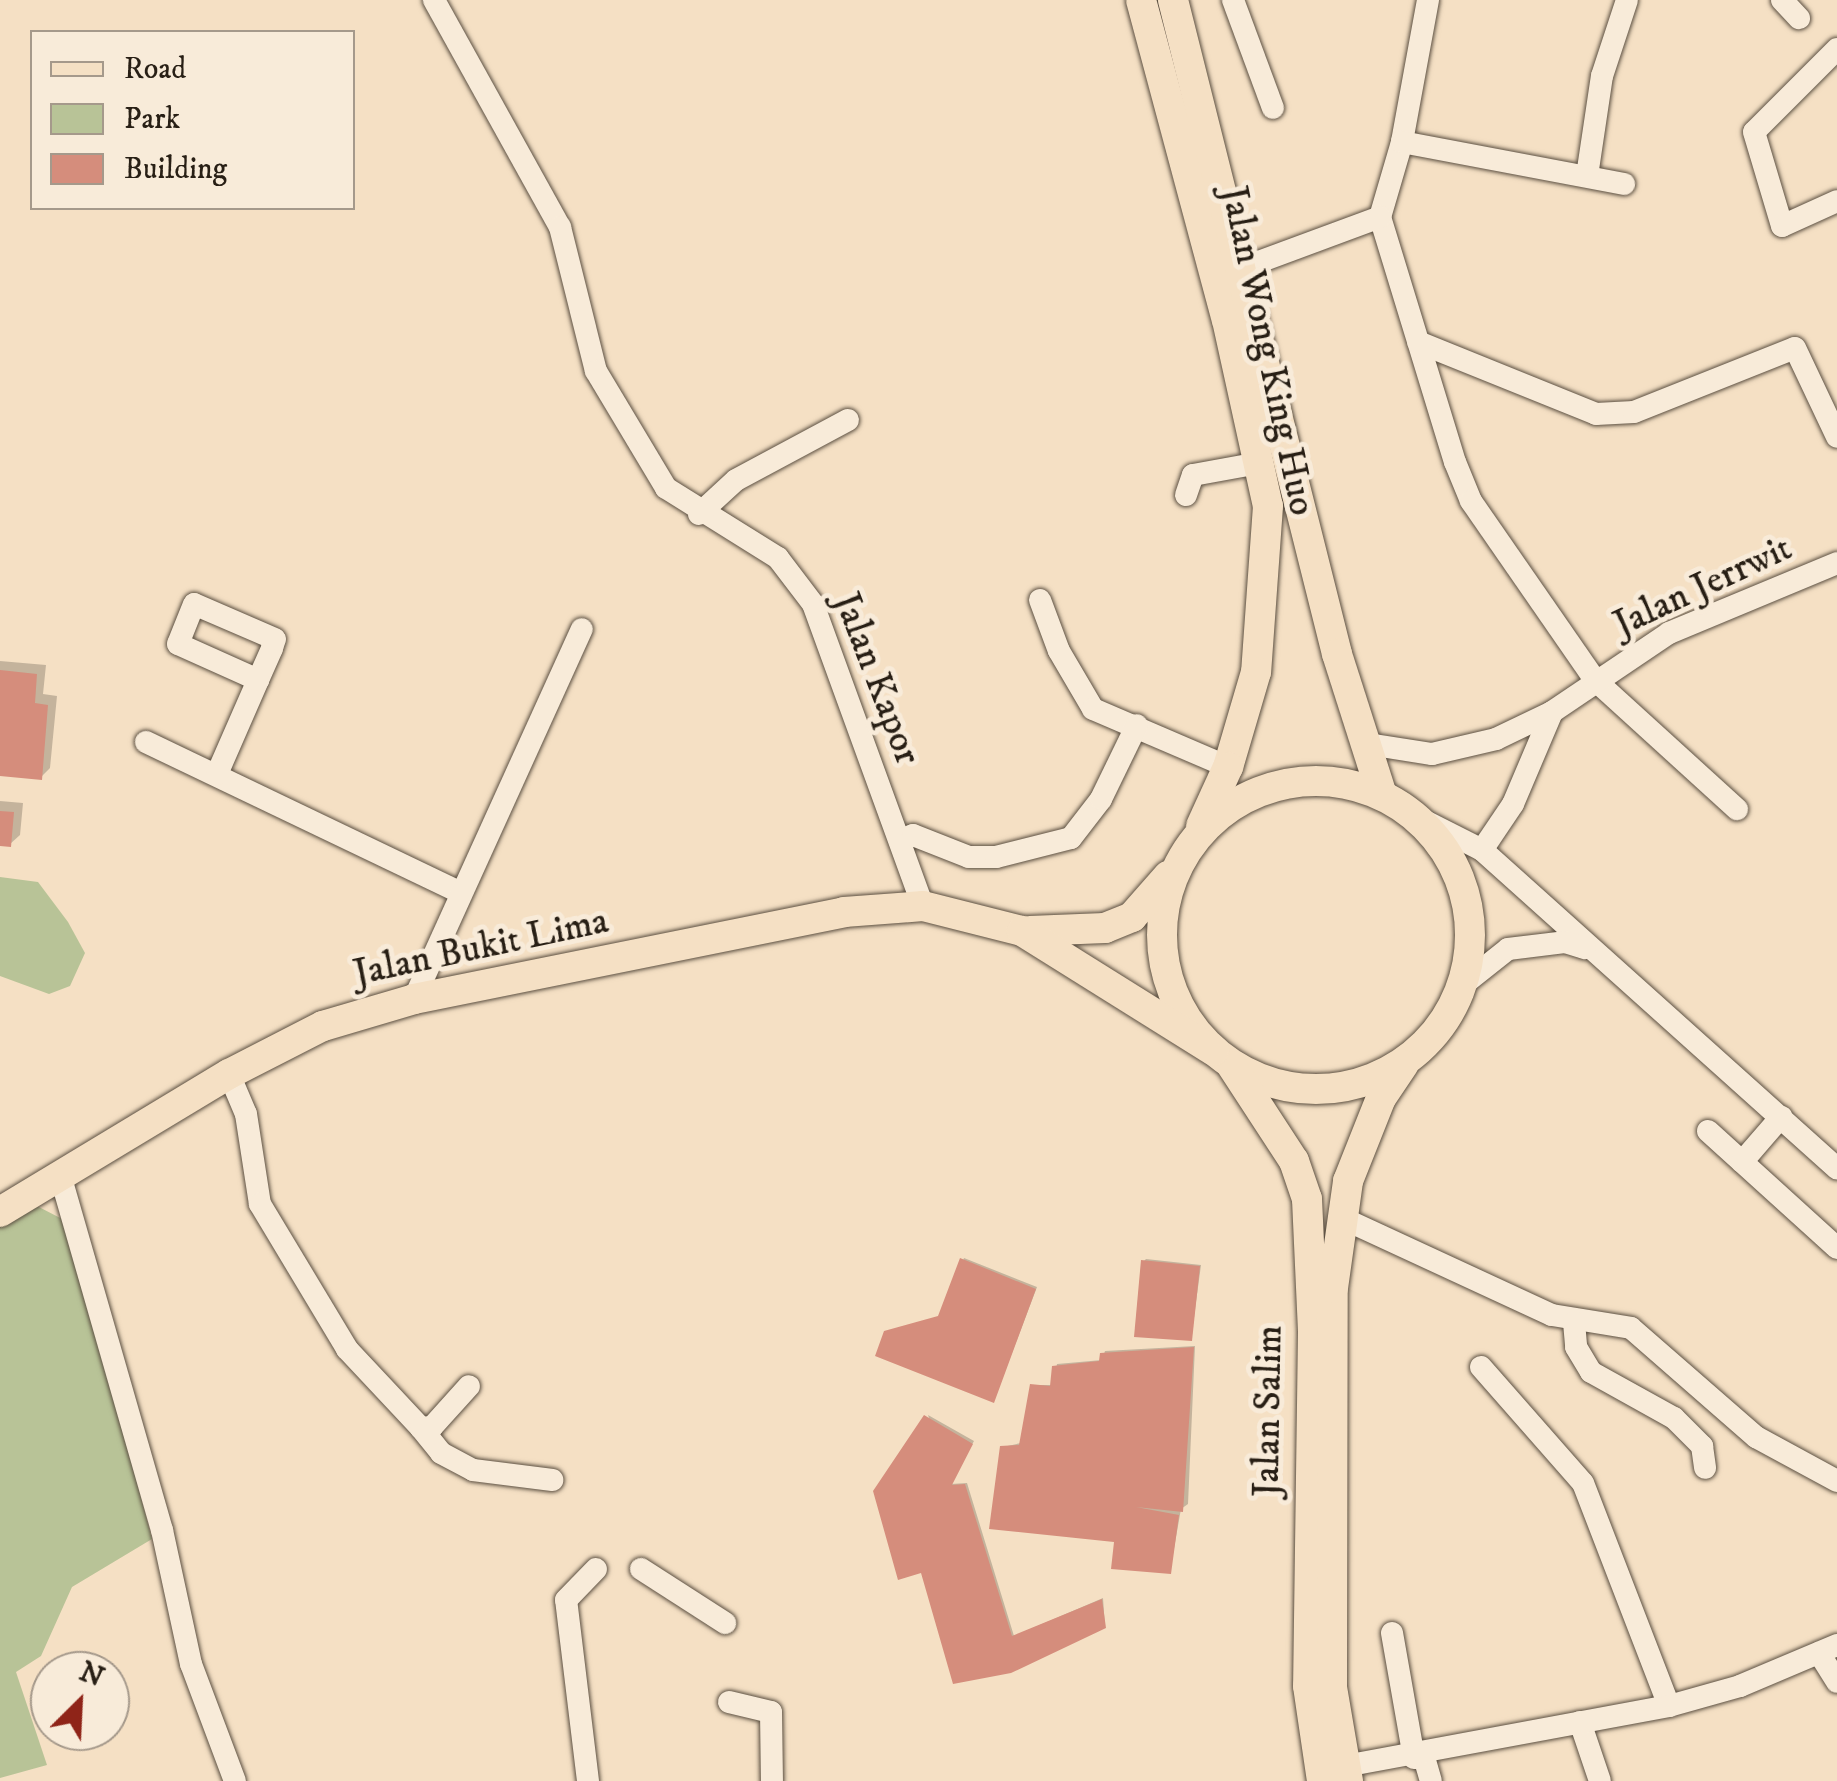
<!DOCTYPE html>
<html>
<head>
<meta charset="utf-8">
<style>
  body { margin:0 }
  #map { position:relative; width:1837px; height:1781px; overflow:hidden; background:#f5e0c4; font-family:"IM FELL DW Pica",serif }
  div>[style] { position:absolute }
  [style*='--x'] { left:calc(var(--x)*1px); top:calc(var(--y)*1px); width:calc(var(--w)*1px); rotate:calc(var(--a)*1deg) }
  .green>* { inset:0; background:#b8c397 }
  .shadow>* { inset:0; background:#0003 }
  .building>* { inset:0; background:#d58d7c }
  .roads { filter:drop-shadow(0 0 2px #5b4f41) drop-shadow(0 0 2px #5b4f41) }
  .minor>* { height:22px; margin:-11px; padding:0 11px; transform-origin:11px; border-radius:11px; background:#f8ebd9 }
  .major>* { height:30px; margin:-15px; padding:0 15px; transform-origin:15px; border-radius:15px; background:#f5e0c4 }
  .major>.ring { margin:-15px; padding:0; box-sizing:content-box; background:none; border:30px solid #f5e0c4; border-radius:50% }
  span { translate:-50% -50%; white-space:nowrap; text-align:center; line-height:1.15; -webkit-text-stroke:10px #f8ebd9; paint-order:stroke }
  .street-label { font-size:38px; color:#281f15 }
  .legend { position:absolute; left:30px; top:30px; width:325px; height:180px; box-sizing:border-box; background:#f8ebd9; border:2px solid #a5998b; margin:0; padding:12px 18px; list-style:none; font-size:30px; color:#281f15 }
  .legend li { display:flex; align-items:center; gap:20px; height:50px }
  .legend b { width:50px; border:2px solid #a5998b }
  .north { position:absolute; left:30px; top:1651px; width:100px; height:100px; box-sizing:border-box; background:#f8ebd9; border:2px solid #a5998b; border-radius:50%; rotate:24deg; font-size:28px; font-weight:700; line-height:40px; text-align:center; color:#281f15 }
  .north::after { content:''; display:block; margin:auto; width:35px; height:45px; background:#8f2418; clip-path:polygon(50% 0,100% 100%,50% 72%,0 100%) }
</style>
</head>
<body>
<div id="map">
  <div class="green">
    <i style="clip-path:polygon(0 877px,38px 882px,68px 922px,85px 953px,70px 986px,49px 994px,0 976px)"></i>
    <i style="clip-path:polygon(35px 1205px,68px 1222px,152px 1539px,72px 1587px,41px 1656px,16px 1672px,47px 1765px,0 1778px,0 1224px)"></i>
  </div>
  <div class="shadow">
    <i style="clip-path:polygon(0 661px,46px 665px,43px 694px,57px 696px,50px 768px,41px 777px,0 773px)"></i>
    <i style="clip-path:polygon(0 801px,23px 803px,20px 835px,10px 844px,0 843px)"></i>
    <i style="clip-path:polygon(964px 1258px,1037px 1287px,994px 1400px,941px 1315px)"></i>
    <i style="clip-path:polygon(1146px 1259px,1201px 1265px,1191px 1339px,1144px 1261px)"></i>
    <i style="clip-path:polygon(1195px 1346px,1188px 1504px,1181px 1509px,1170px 1571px,1003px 1447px,1021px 1443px,1033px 1385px,1053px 1385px,1057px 1364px,1102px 1360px,1105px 1351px)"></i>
    <i style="clip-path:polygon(928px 1415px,974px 1441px,951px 1484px,967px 1483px,1014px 1636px,1103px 1598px,1105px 1626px,1010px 1670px)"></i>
  </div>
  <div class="building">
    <i style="clip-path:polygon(0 670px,37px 674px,35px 703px,48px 705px,42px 780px,0 776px)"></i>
    <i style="clip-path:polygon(0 811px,14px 812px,11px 847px,0 846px)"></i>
    <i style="clip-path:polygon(960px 1258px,1036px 1289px,994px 1403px,875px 1356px,884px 1331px,938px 1316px)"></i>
    <i style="clip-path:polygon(1141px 1260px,1200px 1266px,1192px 1341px,1134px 1337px)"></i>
    <i style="clip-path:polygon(1194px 1347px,1183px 1512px,1136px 1507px,1179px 1515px,1171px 1574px,1111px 1569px,1114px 1542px,989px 1529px,1000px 1446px,1019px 1445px,1030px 1384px,1050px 1386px,1052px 1366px,1099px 1361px,1100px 1353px)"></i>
    <i style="clip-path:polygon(924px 1415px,973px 1444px,952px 1485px,965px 1484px,1012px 1636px,1102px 1599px,1106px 1628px,1011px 1673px,953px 1684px,921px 1573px,898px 1580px,873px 1491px)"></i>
  </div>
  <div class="roads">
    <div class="minor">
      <i style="--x:434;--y:0;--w:260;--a:61"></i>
      <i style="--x:560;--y:227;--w:148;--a:76"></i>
      <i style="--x:596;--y:371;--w:136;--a:59.1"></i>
      <i style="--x:666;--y:488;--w:132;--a:32"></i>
      <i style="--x:778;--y:558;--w:58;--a:52.7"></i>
      <i style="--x:813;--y:604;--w:321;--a:70"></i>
      <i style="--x:1233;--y:0;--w:115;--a:69.7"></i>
      <i style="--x:1428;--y:0;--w:144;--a:100.4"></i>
      <i style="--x:1402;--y:142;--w:78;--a:106.3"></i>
      <i style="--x:1380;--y:217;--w:256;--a:73"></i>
      <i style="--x:1455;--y:462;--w:42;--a:67.7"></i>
      <i style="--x:1471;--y:501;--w:218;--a:55.3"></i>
      <i style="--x:1595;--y:680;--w:192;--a:42.3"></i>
      <i style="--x:1782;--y:0;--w:25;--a:47"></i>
      <i style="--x:1837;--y:49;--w:117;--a:135"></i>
      <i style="--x:1754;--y:132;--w:98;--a:73.4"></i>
      <i style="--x:1782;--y:226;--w:60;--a:-24.4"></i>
      <i style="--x:1402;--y:142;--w:226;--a:10.7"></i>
      <i style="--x:1587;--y:176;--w:101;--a:-81.5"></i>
      <i style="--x:1602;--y:76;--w:80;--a:-71.8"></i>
      <i style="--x:1245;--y:267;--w:144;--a:-20.3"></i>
      <i style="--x:1418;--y:342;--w:192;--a:22"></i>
      <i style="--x:1596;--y:414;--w:38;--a:-3"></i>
      <i style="--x:1634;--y:412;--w:173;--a:-21.7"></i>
      <i style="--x:1795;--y:348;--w:98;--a:64.7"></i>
      <i style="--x:1186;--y:495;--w:21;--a:-71"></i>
      <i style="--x:1193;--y:475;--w:67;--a:-10.3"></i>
      <i style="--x:699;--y:514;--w:50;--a:-42.6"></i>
      <i style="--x:736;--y:480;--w:127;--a:-28.2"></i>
      <i style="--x:1040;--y:600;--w:54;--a:69.6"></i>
      <i style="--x:1059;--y:651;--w:67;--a:59.6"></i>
      <i style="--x:1093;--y:709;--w:147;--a:23.2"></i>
      <i style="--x:146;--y:742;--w:347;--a:25.6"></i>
      <i style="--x:1368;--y:744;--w:65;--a:8.9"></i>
      <i style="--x:1432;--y:754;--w:66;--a:-13.2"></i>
      <i style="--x:1496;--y:739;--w:62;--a:-25.7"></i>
      <i style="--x:1552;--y:712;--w:141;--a:-34"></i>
      <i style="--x:1669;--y:633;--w:182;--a:-22.6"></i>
      <i style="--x:217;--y:774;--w:103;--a:-66.4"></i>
      <i style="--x:258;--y:680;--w:35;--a:-66"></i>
      <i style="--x:272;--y:648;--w:9;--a:-72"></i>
      <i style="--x:275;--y:639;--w:88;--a:-156.6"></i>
      <i style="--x:194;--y:604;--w:43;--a:111.8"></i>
      <i style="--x:178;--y:644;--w:88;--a:24.2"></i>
      <i style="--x:1415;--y:816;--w:75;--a:26.9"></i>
      <i style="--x:1482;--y:850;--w:477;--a:41.9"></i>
      <i style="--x:900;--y:840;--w:14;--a:-21"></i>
      <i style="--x:913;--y:835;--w:60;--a:21.4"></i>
      <i style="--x:969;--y:857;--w:27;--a:0"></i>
      <i style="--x:996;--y:857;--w:77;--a:-14.2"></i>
      <i style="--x:1071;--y:838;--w:49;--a:-52.4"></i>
      <i style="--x:1101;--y:799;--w:82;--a:-64.1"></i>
      <i style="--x:1482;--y:850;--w:55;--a:-56"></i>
      <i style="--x:1513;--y:804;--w:100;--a:-67"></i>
      <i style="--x:1464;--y:984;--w:56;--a:-38.5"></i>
      <i style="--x:1508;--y:949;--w:57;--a:-7"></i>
      <i style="--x:1565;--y:942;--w:21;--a:17"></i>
      <i style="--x:414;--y:999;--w:406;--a:-65.6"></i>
      <i style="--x:229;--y:1074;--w:43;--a:67"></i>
      <i style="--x:246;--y:1114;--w:91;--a:81.2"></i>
      <i style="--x:260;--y:1204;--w:169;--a:59"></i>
      <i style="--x:347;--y:1349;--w:108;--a:46.9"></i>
      <i style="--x:421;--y:1428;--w:11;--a:-5"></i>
      <i style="--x:432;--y:1427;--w:55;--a:-47.9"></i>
      <i style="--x:1708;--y:1131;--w:174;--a:42.2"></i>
      <i style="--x:1742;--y:1162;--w:60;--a:-49.1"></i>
      <i style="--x:61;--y:1178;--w:366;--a:74"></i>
      <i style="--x:162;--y:1530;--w:137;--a:77.8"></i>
      <i style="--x:191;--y:1664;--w:125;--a:69.4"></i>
      <i style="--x:1342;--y:1218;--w:231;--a:24.8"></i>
      <i style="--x:1552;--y:1315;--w:80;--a:9.3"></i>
      <i style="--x:1631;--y:1328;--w:166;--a:41.1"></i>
      <i style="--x:1756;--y:1437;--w:92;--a:28.5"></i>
      <i style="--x:1574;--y:1322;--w:25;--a:85"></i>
      <i style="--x:1576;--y:1347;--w:29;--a:59"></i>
      <i style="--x:1591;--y:1372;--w:95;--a:29"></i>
      <i style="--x:1674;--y:1418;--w:40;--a:45"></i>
      <i style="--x:1702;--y:1446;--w:22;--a:82"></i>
      <i style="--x:1481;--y:1367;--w:154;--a:48.7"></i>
      <i style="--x:1583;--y:1483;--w:239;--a:68.9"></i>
      <i style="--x:421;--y:1428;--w:32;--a:51"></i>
      <i style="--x:441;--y:1453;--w:36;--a:28"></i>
      <i style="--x:473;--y:1470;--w:80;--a:7.2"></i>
      <i style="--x:641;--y:1569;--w:100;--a:32.7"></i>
      <i style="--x:1392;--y:1633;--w:127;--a:80"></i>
      <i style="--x:1819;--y:1653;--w:34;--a:58"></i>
      <i style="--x:729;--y:1702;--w:43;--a:13.4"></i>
      <i style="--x:771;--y:1712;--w:69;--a:89.2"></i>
      <i style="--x:1580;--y:1722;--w:62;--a:71.3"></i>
      <i style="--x:1424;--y:1757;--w:25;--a:74"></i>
      <i style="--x:1345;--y:1766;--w:330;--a:-10.5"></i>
      <i style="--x:1669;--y:1706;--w:74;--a:-15.7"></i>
      <i style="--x:1740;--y:1686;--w:105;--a:-22.9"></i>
      <i style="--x:588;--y:1781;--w:182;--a:-96.9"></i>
      <i style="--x:566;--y:1600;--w:43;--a:-45.9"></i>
    </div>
    <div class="major">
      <i style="--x:1141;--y:0;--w:331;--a:75"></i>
      <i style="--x:1227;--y:320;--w:190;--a:77.6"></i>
      <i style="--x:1268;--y:506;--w:166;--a:94.1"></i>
      <i style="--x:1256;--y:672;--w:99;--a:106.4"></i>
      <i style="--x:1228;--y:767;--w:65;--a:114.6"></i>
      <i style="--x:1173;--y:0;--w:674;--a:75.92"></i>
      <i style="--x:1337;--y:654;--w:148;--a:72.3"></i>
      <i class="ring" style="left:1162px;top:781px;width:278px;height:278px"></i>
      <i style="--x:1030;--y:931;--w:75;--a:-2.3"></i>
      <i style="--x:1105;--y:928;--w:29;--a:-22"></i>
      <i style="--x:1132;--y:917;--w:55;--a:-48.7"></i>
      <i style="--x:1232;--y:1066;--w:113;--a:56.9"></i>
      <i style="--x:1294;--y:1161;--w:40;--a:71.1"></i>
      <i style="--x:1307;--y:1199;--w:134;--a:87.4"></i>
      <i style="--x:1313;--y:1333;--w:353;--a:90.8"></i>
      <i style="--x:1308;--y:1686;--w:96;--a:81.6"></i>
      <i style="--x:0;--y:1212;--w:267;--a:-31.1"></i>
      <i style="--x:229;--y:1074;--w:106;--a:-27.1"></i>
      <i style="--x:323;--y:1026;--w:95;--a:-16.5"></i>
      <i style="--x:414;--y:999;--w:439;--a:-11.4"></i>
      <i style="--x:844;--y:912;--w:79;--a:-4.3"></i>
      <i style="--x:923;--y:906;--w:102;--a:14.2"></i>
      <i style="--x:1022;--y:931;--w:226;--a:32"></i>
      <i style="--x:1348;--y:1781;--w:95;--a:-99.7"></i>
      <i style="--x:1332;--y:1687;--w:399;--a:-89.9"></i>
      <i style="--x:1333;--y:1288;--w:108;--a:-82"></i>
      <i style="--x:1348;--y:1181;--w:89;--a:-68.3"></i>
      <i style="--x:1381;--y:1098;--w:40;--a:-56"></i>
    </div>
  </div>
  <div class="street-label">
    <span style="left:1267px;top:351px;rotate:78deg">Jalan Wong King Huo</span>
    <span style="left:1703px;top:587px;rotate:-25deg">Jalan Jerrwit</span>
    <span style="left:876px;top:679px;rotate:69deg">Jalan Kapor</span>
    <span style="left:481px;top:948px;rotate:-12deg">Jalan Bukit Lima</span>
    <span style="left:1269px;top:1411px;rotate:-89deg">Jalan Salim</span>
  </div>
  <ul class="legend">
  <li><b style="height:12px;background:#f5e0c4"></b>Road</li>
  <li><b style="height:28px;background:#b8c397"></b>Park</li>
  <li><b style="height:28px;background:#d58d7c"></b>Building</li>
  </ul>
  <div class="north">N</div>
</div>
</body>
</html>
